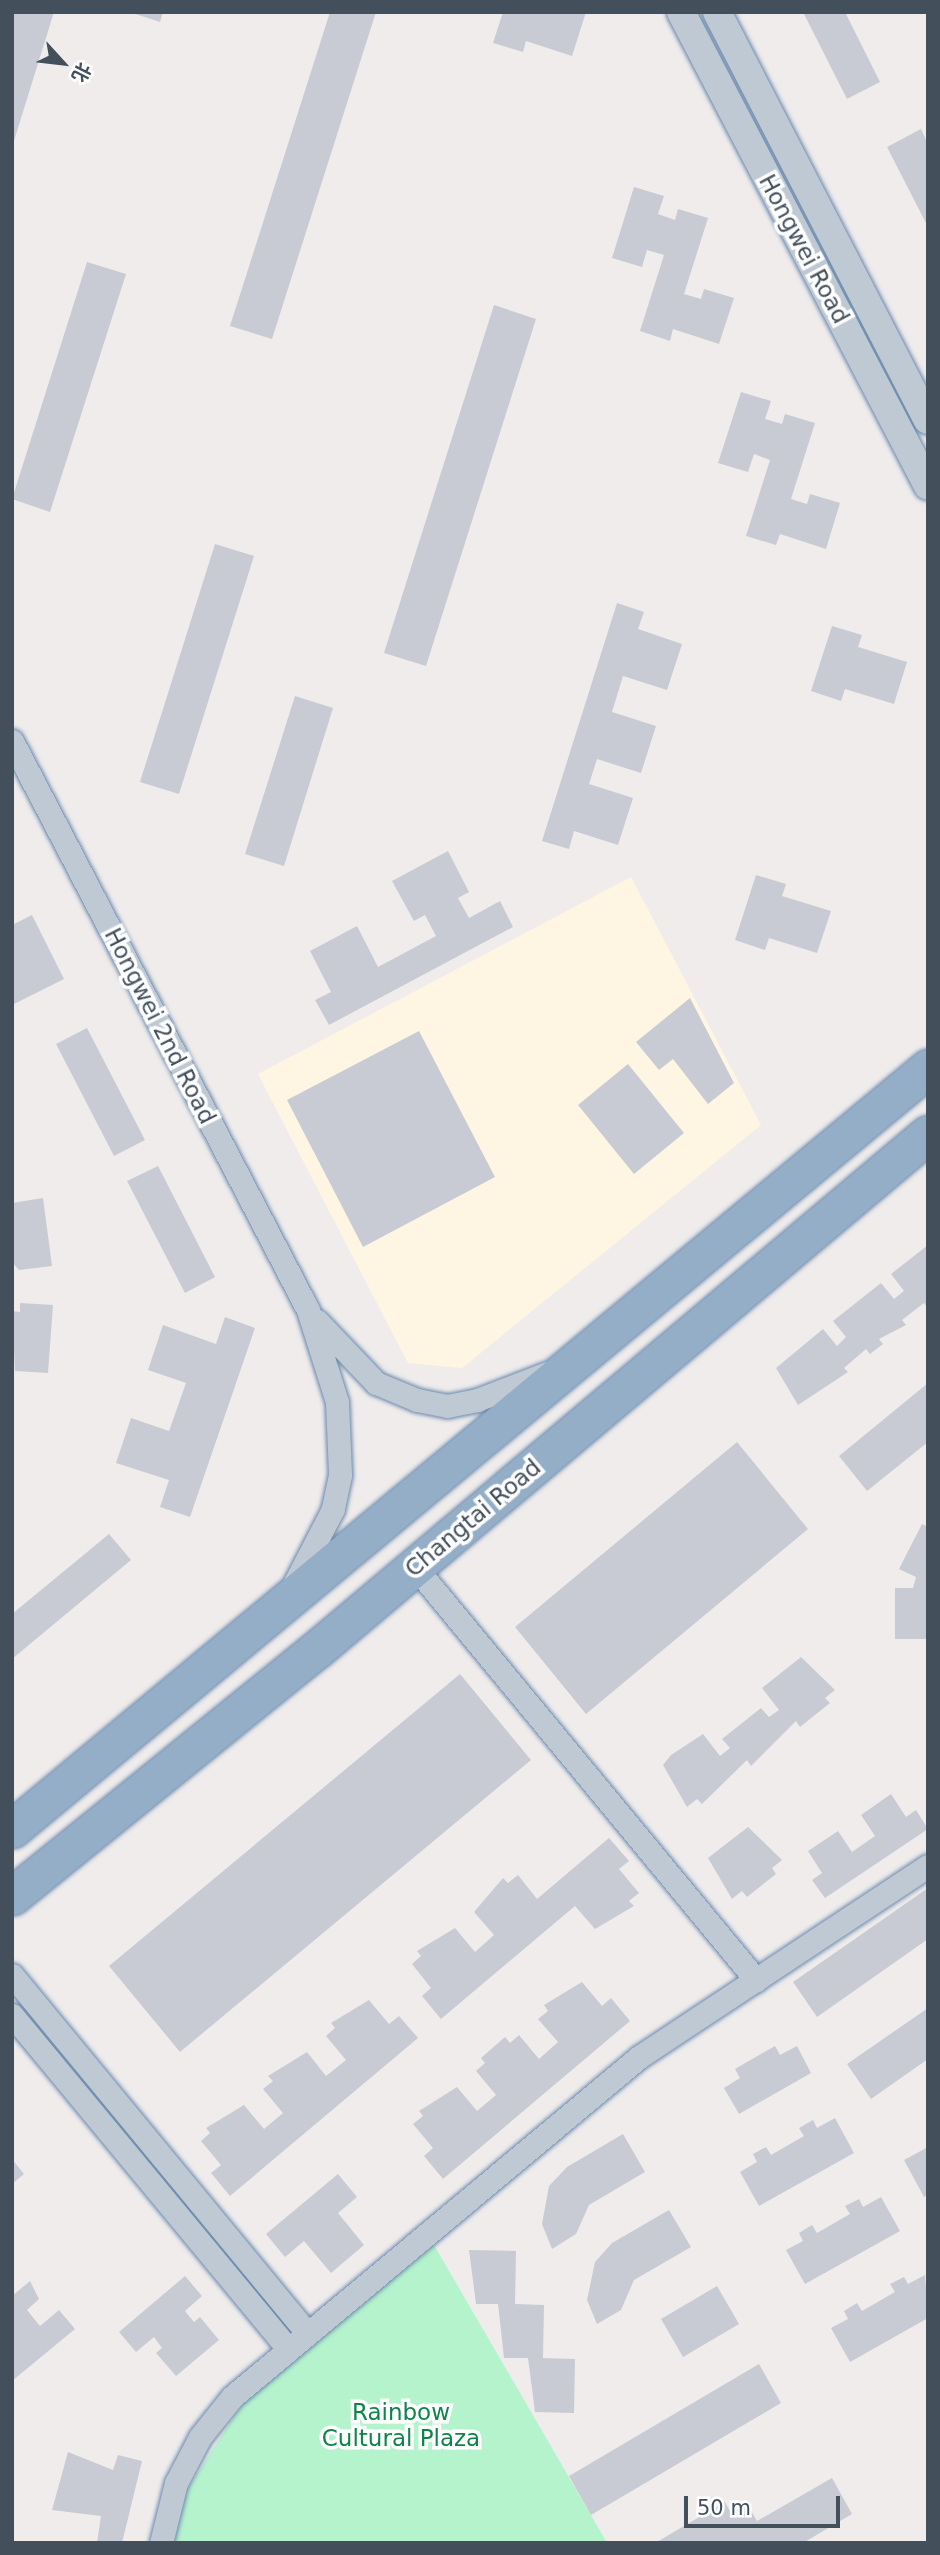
<!DOCTYPE html>
<html>
<head>
<meta charset="utf-8">
<style>
  body { margin:0 }
  #map { position:relative; width:940px; height:2555px; overflow:hidden; background:#f0ecec; font-family:"DejaVu Sans","Noto Sans SC",sans-serif }
  div>[style] { position:absolute }
  [style*='--x'] { left:calc(var(--x)*1px); top:calc(var(--y)*1px); width:calc(var(--w)*1px); rotate:calc(var(--a)*1deg) }
  .commercial>* { inset:0; background:#fef6e2 }
  .green>* { inset:0; background:#b5f3cd }
  .building>* { inset:0; background:#c8cbd3 }
  .roads { filter:drop-shadow(0 0 2px #6a89ad) drop-shadow(0 0 2px #6a89ad) }
  .minor>* { height:23px; margin:-11.5px; padding:0 11.5px; transform-origin:11.5px; border-radius:11.5px; background:#bec9d4 }
  .tertiary>* { height:28px; margin:-14px; padding:0 14px; transform-origin:14px; border-radius:14px; background:#bec9d4 }
  .trunk>* { height:37px; margin:-18.5px; padding:0 18.5px; transform-origin:18.5px; border-radius:18.5px; background:#94aec8 }
  span { translate:-50% -50%; white-space:nowrap; text-align:center; line-height:1.15; -webkit-text-stroke:7px #fff; paint-order:stroke }
  .street-label { font-size:23px; color:#43505c }
  .park-label { font-size:23px; color:#0d8449 }
  .frame { position:absolute; inset:0; border:14px solid #43505c; pointer-events:none }
  .north { position:absolute; left:28px; top:28px; width:70px; height:70px; -webkit-text-stroke:5px #fff; paint-order:stroke; rotate:117deg; font-size:19px; font-weight:700; line-height:28px; text-align:center; color:#43505c }
  .north::after { content:''; display:block; margin:auto; width:24px; height:32px; background:#43505c; clip-path:polygon(50% 0,100% 100%,50% 72%,0 100%) }
  .scale { position:absolute; left:684px; top:2496px; width:156px; height:32px; box-sizing:border-box; border:4px solid #43505c; border-top:0; padding-left:9px; font-size:21px; line-height:24px; white-space:nowrap; color:#43505c; -webkit-text-stroke:5px #fff; paint-order:stroke }
</style>
</head>
<body>
<div id="map">
  <div class="commercial">
    <i style="clip-path:polygon(631px 877px,761px 1125px,462px 1368px,408px 1363px,258px 1074px)"></i>
  </div>
  <div class="green">
    <i style="clip-path:polygon(434px 2245px,606px 2541px,174px 2543px,188px 2488px,241px 2406px)"></i>
  </div>
  <div class="building">
    <i style="clip-path:polygon(12px 12px,54px 12px,13px 144px,12px 144px)"></i>
    <i style="clip-path:polygon(129px 12px,163px 12px,160px 22px)"></i>
    <i style="clip-path:polygon(330px 12px,376px 12px,272px 339px,230px 326px)"></i>
    <i style="clip-path:polygon(503px 12px,586px 12px,572px 56px,526px 41px,523px 52px,493px 43px)"></i>
    <i style="clip-path:polygon(803px 12px,845px 12px,880px 82px,847px 99px)"></i>
    <i style="clip-path:polygon(921px 129px,928px 144px,928px 227px,887px 147px)"></i>
    <i style="clip-path:polygon(634px 187px,664px 196px,658px 214px,675px 220px,678px 209px,708px 218px,684px 294px,701px 299px,704px 289px,734px 298px,719px 344px,673px 329px,670px 341px,640px 331px,664px 255px,647px 250px,642px 267px,612px 258px)"></i>
    <i style="clip-path:polygon(87px 262px,126px 274px,50px 512px,12px 499px)"></i>
    <i style="clip-path:polygon(494px 305px,536px 319px,426px 666px,384px 653px)"></i>
    <i style="clip-path:polygon(741px 392px,771px 401px,765px 419px,782px 424px,785px 414px,815px 423px,791px 499px,807px 504px,810px 494px,840px 503px,826px 549px,780px 534px,776px 545px,746px 536px,770px 460px,754px 454px,748px 472px,718px 463px)"></i>
    <i style="clip-path:polygon(215px 544px,254px 556px,179px 794px,140px 782px)"></i>
    <i style="clip-path:polygon(617px 603px,644px 612px,638px 629px,682px 644px,667px 690px,623px 676px,612px 712px,656px 726px,641px 773px,597px 759px,589px 784px,633px 798px,618px 845px,574px 831px,569px 849px,542px 841px)"></i>
    <i style="clip-path:polygon(832px 626px,862px 635px,858px 647px,907px 662px,894px 704px,845px 689px,841px 701px,811px 691px)"></i>
    <i style="clip-path:polygon(295px 696px,333px 708px,284px 866px,245px 854px)"></i>
    <i style="clip-path:polygon(448px 851px,469px 892px,458px 898px,469px 918px,500px 901px,513px 927px,329px 1025px,315px 1000px,331px 992px,310px 951px,357px 926px,378px 967px,436px 936px,425px 915px,414px 921px,392px 881px)"></i>
    <i style="clip-path:polygon(756px 875px,786px 884px,782px 896px,831px 911px,817px 953px,769px 938px,765px 950px,735px 940px)"></i>
    <i style="clip-path:polygon(32px 915px,64px 979px,12px 1005px,12px 925px)"></i>
    <i style="clip-path:polygon(690px 998px,734px 1083px,708px 1104px,673px 1059px,659px 1070px,636px 1042px)"></i>
    <i style="clip-path:polygon(87px 1028px,145px 1140px,114px 1156px,56px 1044px)"></i>
    <i style="clip-path:polygon(419px 1031px,495px 1177px,363px 1247px,287px 1100px)"></i>
    <i style="clip-path:polygon(628px 1064px,684px 1133px,634px 1174px,578px 1105px)"></i>
    <i style="clip-path:polygon(158px 1166px,215px 1277px,185px 1293px,127px 1181px)"></i>
    <i style="clip-path:polygon(43px 1198px,52px 1266px,19px 1270px,12px 1262px,12px 1203px)"></i>
    <i style="clip-path:polygon(928px 1245px,928px 1309px,924px 1303px,902px 1320px,906px 1325px,879px 1339px,883px 1344px,870px 1354px,866px 1349px,844px 1368px,848px 1372px,798px 1405px,776px 1368px,823px 1329px,837px 1346px,846px 1337px,833px 1321px,881px 1283px,894px 1299px,904px 1291px,891px 1274px)"></i>
    <i style="clip-path:polygon(20px 1303px,53px 1305px,48px 1373px,15px 1371px,12px 1311px,20px 1312px)"></i>
    <i style="clip-path:polygon(225px 1317px,255px 1328px,190px 1517px,160px 1507px,169px 1480px,116px 1463px,131px 1418px,169px 1431px,186px 1383px,148px 1370px,163px 1325px,216px 1344px)"></i>
    <i style="clip-path:polygon(928px 1383px,928px 1442px,867px 1491px,839px 1456px)"></i>
    <i style="clip-path:polygon(737px 1442px,808px 1529px,586px 1714px,515px 1627px)"></i>
    <i style="clip-path:polygon(922px 1524px,928px 1527px,928px 1639px,895px 1639px,895px 1588px,913px 1588px,916px 1577px,899px 1569px)"></i>
    <i style="clip-path:polygon(109px 1534px,131px 1560px,12px 1659px,12px 1614px)"></i>
    <i style="clip-path:polygon(801px 1657px,835px 1690px,825px 1698px,830px 1703px,800px 1727px,796px 1721px,751px 1766px,747px 1760px,702px 1804px,697px 1799px,687px 1807px,663px 1765px,671px 1755px,703px 1734px,720px 1756px,730px 1748px,722px 1739px,761px 1708px,769px 1717px,779px 1710px,762px 1688px)"></i>
    <i style="clip-path:polygon(460px 1674px,531px 1760px,180px 2052px,109px 1966px)"></i>
    <i style="clip-path:polygon(891px 1794px,906px 1817px,916px 1810px,928px 1829px,825px 1898px,812px 1880px,822px 1873px,808px 1851px,838px 1831px,852px 1852px,875px 1836px,861px 1815px)"></i>
    <i style="clip-path:polygon(748px 1827px,782px 1860px,772px 1868px,776px 1874px,747px 1897px,742px 1891px,732px 1899px,708px 1858px)"></i>
    <i style="clip-path:polygon(609px 1838px,629px 1861px,619px 1869px,639px 1893px,629px 1901px,634px 1906px,595px 1929px,575px 1906px,441px 2019px,422px 1996px,431px 1988px,412px 1964px,421px 1956px,417px 1951px,455px 1928px,475px 1952px,494px 1935px,474px 1912px,503px 1878px,508px 1883px,518px 1875px,537px 1899px)"></i>
    <i style="clip-path:polygon(928px 1888px,928px 1939px,817px 2017px,793px 1982px)"></i>
    <i style="clip-path:polygon(582px 1982px,602px 2006px,611px 1998px,630px 2021px,443px 2179px,424px 2156px,433px 2148px,413px 2124px,423px 2116px,419px 2111px,457px 2087px,477px 2111px,496px 2095px,476px 2071px,485px 2063px,481px 2058px,505px 2037px,510px 2043px,519px 2035px,539px 2059px,558px 2042px,538px 2019px,548px 2011px,544px 2005px)"></i>
    <i style="clip-path:polygon(369px 2000px,389px 2024px,399px 2016px,418px 2038px,230px 2196px,211px 2173px,221px 2165px,201px 2141px,210px 2133px,206px 2128px,244px 2105px,264px 2129px,283px 2113px,263px 2089px,273px 2081px,268px 2076px,307px 2052px,326px 2076px,346px 2060px,326px 2036px,335px 2028px,331px 2023px)"></i>
    <i style="clip-path:polygon(928px 2008px,928px 2059px,871px 2099px,847px 2064px)"></i>
    <i style="clip-path:polygon(775px 2046px,780px 2055px,797px 2046px,811px 2073px,739px 2114px,724px 2088px,740px 2078px,735px 2069px)"></i>
    <i style="clip-path:polygon(835px 2118px,854px 2153px,759px 2206px,740px 2172px,757px 2162px,753px 2154px,766px 2147px,771px 2155px,804px 2136px,799px 2128px,813px 2120px,817px 2128px)"></i>
    <i style="clip-path:polygon(623px 2134px,645px 2172px,589px 2205px,576px 2234px,552px 2249px,542px 2224px,549px 2186px,567px 2167px)"></i>
    <i style="clip-path:polygon(928px 2147px,928px 2195px,924px 2197px,904px 2160px)"></i>
    <i style="clip-path:polygon(12px 2159px,24px 2174px,12px 2184px)"></i>
    <i style="clip-path:polygon(338px 2174px,357px 2197px,338px 2213px,364px 2245px,331px 2273px,304px 2241px,285px 2257px,266px 2234px)"></i>
    <i style="clip-path:polygon(881px 2197px,900px 2231px,805px 2284px,786px 2250px,803px 2241px,799px 2233px,812px 2225px,817px 2233px,850px 2214px,845px 2206px,859px 2199px,863px 2207px)"></i>
    <i style="clip-path:polygon(669px 2210px,691px 2247px,634px 2280px,621px 2310px,597px 2324px,587px 2300px,595px 2262px,612px 2243px)"></i>
    <i style="clip-path:polygon(469px 2250px,516px 2251px,515px 2304px,544px 2305px,543px 2358px,575px 2359px,574px 2413px,535px 2412px,528px 2358px,504px 2358px,498px 2304px,476px 2304px)"></i>
    <i style="clip-path:polygon(925px 2275px,928px 2318px,850px 2362px,831px 2328px,848px 2319px,844px 2311px,857px 2303px,862px 2311px,895px 2292px,890px 2284px,904px 2277px,908px 2284px)"></i>
    <i style="clip-path:polygon(185px 2276px,202px 2296px,185px 2311px,194px 2322px,200px 2317px,219px 2340px,176px 2376px,156px 2353px,162px 2348px,154px 2337px,136px 2352px,119px 2332px)"></i>
    <i style="clip-path:polygon(30px 2281px,39px 2299px,27px 2310px,40px 2326px,59px 2310px,75px 2329px,12px 2381px,12px 2296px)"></i>
    <i style="clip-path:polygon(717px 2286px,739px 2324px,683px 2357px,661px 2319px)"></i>
    <i style="clip-path:polygon(759px 2364px,781px 2403px,591px 2515px,569px 2476px)"></i>
    <i style="clip-path:polygon(68px 2452px,113px 2470px,118px 2455px,142px 2461px,122px 2543px,97px 2543px,101px 2516px,52px 2510px)"></i>
    <i style="clip-path:polygon(832px 2478px,852px 2514px,803px 2543px,655px 2543px,725px 2502px,731px 2513px,747px 2504px,757px 2521px)"></i>
  </div>
  <div class="roads">
    <div class="minor">
      <i style="--x:12;--y:741;--w:641;--a:62.52"></i>
      <i style="--x:308;--y:1310;--w:96;--a:72.5"></i>
      <i style="--x:337;--y:1402;--w:73;--a:87.6"></i>
      <i style="--x:340;--y:1475;--w:35;--a:102"></i>
      <i style="--x:333;--y:1509;--w:89;--a:117.4"></i>
      <i style="--x:317;--y:1321;--w:86;--a:46.4"></i>
      <i style="--x:376;--y:1383;--w:44;--a:22.5"></i>
      <i style="--x:417;--y:1400;--w:31;--a:11"></i>
      <i style="--x:447;--y:1406;--w:31;--a:-11"></i>
      <i style="--x:477;--y:1400;--w:75;--a:-21.1"></i>
      <i style="--x:415;--y:1567;--w:536;--a:50.45"></i>
      <i style="--x:12;--y:1975;--w:464;--a:50.5"></i>
      <i style="--x:12;--y:2015;--w:433;--a:50.4"></i>
      <i style="--x:161;--y:2543;--w:62;--a:-76"></i>
      <i style="--x:176;--y:2483;--w:52;--a:-62.4"></i>
      <i style="--x:200;--y:2437;--w:51;--a:-51.3"></i>
      <i style="--x:232;--y:2397;--w:530;--a:-39.87"></i>
      <i style="--x:639;--y:2057;--w:346;--a:-33.5"></i>
    </div>
    <div class="tertiary">
      <i style="--x:681;--y:12;--w:534;--a:62.48"></i>
      <i style="--x:717;--y:12;--w:459;--a:62.7"></i>
    </div>
    <div class="trunk">
      <i style="--x:12;--y:1829;--w:1191;--a:-39.72"></i>
      <i style="--x:12;--y:1896;--w:391;--a:-39"></i>
      <i style="--x:316;--y:1650;--w:800;--a:-40.14"></i>
    </div>
  </div>
  <div class="street-label">
    <span style="left:804px;top:249px;rotate:62deg">Hongwei Road</span>
    <span style="left:160px;top:1026px;rotate:63deg">Hongwei 2nd Road</span>
    <span style="left:473px;top:1518px;rotate:-40deg">Changtai Road</span>
  </div>
  <div class="park-label">
    <span style="left:401px;top:2425px">Rainbow<br>Cultural Plaza</span>
  </div>
  <div class="frame"></div>
  <div class="north">北</div>
  <div class="scale">50 m</div>
</div>
</body>
</html>
